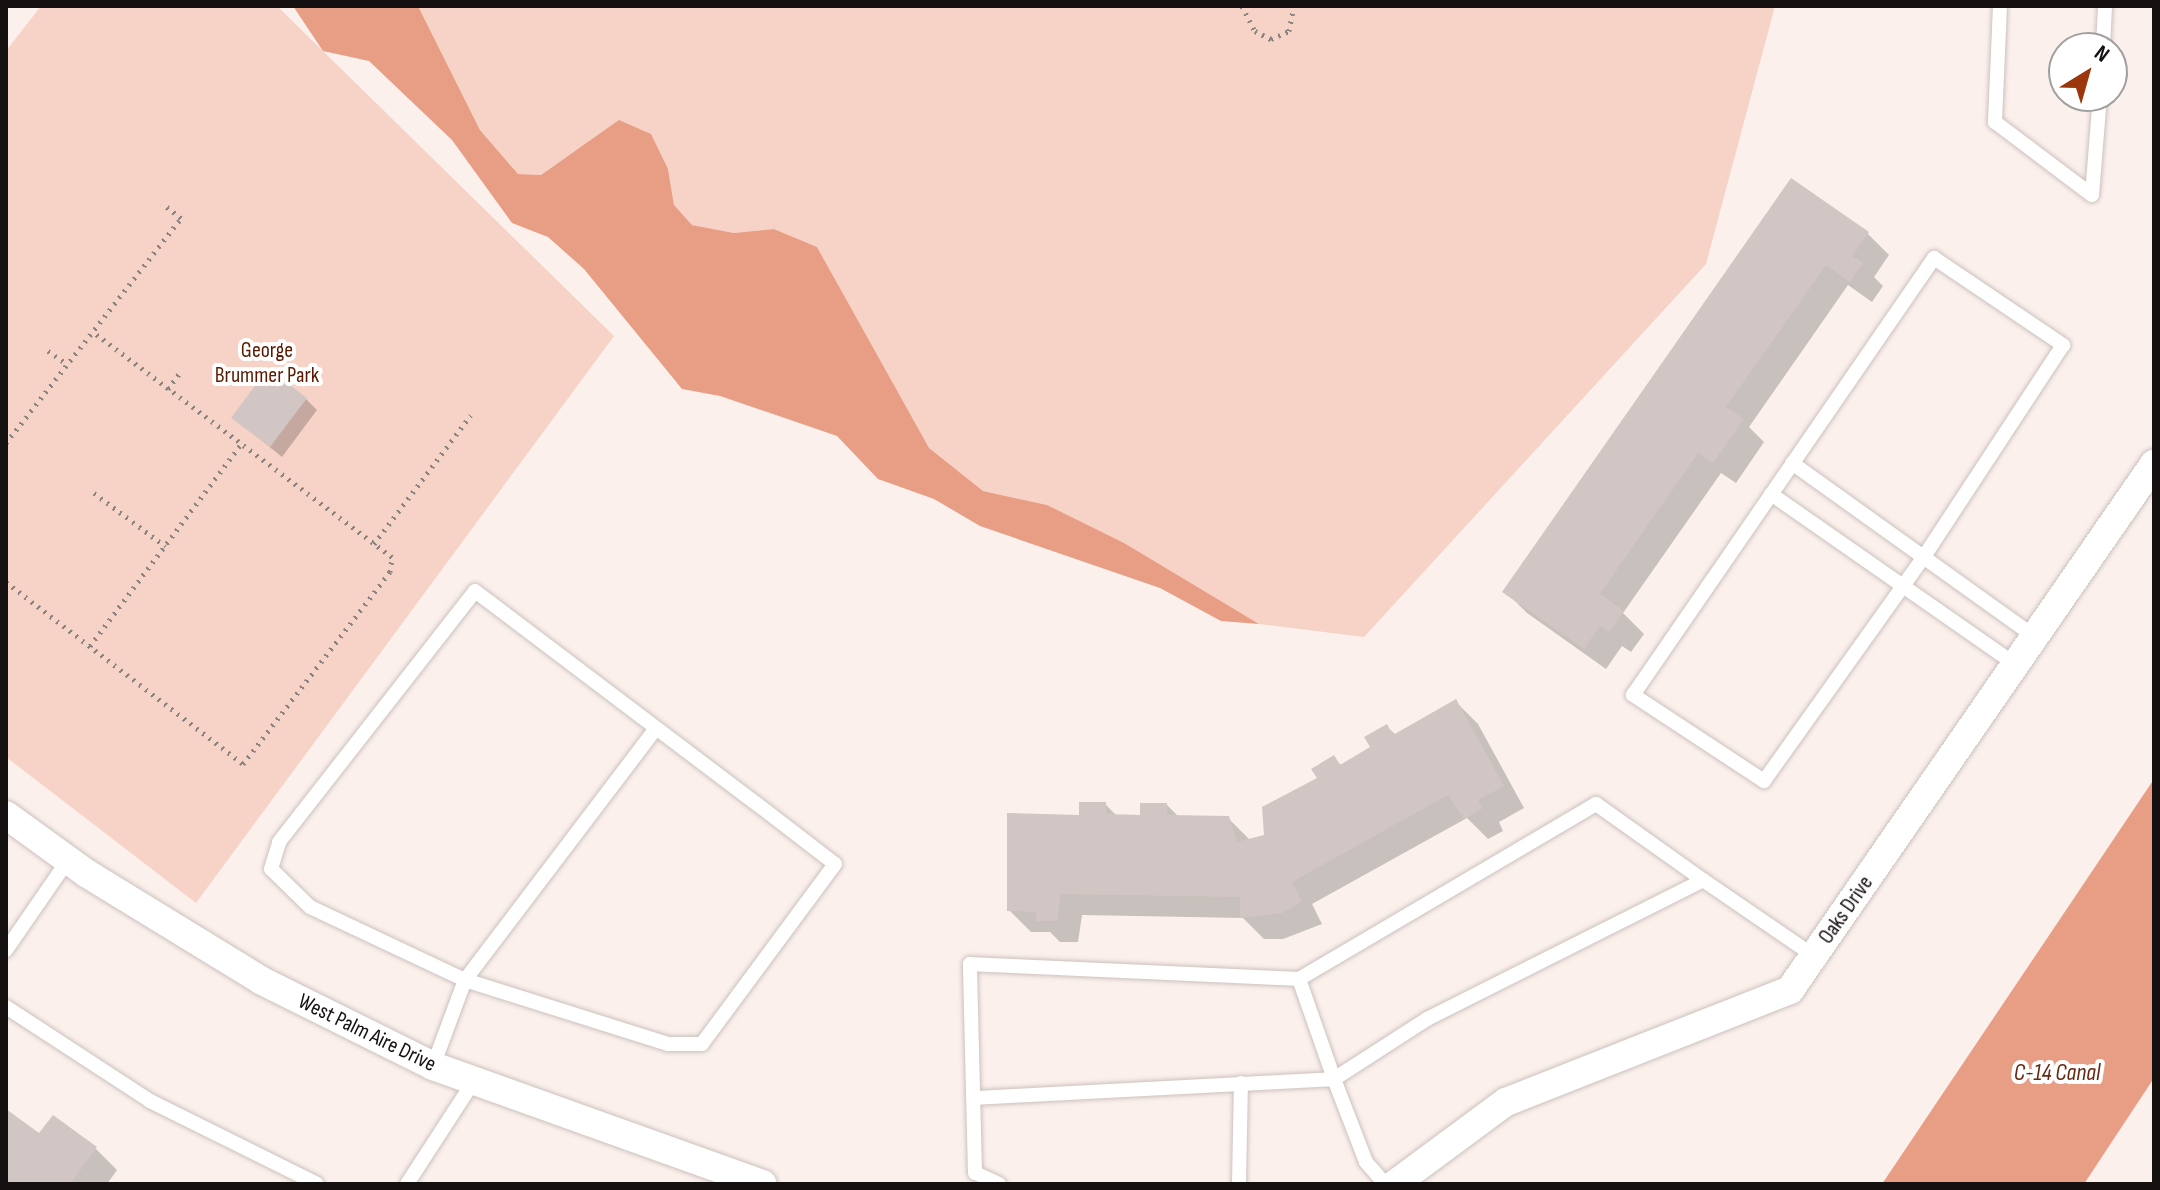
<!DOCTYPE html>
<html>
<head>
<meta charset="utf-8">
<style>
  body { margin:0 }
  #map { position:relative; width:2160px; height:1190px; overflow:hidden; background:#fbf0ec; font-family:"Sofia Sans Condensed",sans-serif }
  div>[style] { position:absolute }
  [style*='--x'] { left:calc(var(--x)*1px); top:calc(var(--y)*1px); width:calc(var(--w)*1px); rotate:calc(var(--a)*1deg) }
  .green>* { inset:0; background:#f7d3c7 }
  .water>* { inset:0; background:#e89e85 }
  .shadow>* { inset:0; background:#0003 }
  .building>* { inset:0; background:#d1c6c3 }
  .path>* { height:5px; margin-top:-2.5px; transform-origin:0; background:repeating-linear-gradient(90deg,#8a8380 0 2px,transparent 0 8px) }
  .roads { filter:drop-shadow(0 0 2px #ccc1bd) drop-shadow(0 0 2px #ccc1bd) }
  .service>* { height:14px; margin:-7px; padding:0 7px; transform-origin:7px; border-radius:7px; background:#fff }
  .minor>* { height:28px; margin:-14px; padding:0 14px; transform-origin:14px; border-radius:14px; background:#fff }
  span { translate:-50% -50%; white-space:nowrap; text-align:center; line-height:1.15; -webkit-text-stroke:8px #fff; paint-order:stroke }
  .park-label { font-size:22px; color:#5a1901 }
  .street-label { font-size:22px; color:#151110 }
  .water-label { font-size:24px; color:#68270f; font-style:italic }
  .frame { position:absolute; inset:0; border:8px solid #151110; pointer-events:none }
  .north { position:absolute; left:2048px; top:32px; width:80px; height:80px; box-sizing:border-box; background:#fff; border:2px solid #a1a09f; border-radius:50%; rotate:37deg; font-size:22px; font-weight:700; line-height:32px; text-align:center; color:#151110 }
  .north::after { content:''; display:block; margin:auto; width:28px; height:36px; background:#9c360c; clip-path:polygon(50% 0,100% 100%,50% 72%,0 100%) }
</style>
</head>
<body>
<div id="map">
  <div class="green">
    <i style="clip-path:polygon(41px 6px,277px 6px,614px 336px,196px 903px,6px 757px,6px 51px)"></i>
    <i style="clip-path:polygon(418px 6px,1775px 6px,1706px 264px,1364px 637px,1259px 624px,1047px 505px,983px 491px,928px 448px,817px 247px,774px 229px,734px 233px,692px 225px,674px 205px,668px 169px,574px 152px,541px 175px,518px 174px,480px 130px)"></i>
  </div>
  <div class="water">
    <i style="clip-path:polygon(293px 6px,418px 6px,480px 130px,518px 174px,541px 175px,619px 120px,651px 134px,668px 169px,674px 205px,692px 225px,734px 233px,774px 229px,817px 247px,929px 448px,983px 491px,1047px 505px,1124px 543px,1259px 624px,1221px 621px,1160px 588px,980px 526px,934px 499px,878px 479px,837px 436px,720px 396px,682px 389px,584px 269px,548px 237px,512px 223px,452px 140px,369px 61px,323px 51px)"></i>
    <i style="clip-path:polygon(2154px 779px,2154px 1078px,2084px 1184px,1882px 1184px)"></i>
  </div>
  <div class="shadow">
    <i style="clip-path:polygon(1791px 181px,1868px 234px,1889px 255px,1874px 277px,1883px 286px,1872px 302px,1848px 285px,1749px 427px,1764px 442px,1736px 483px,1721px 473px,1623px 613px,1644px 634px,1631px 652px,1622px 646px,1606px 669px,1527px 613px,1505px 591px)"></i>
    <i style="clip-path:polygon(306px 399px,317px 410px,282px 457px,234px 418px)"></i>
    <i style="clip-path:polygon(1456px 702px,1478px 724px,1524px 808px,1499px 822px,1503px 831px,1488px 839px,1467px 818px,1312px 904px,1322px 924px,1283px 939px,1264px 939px,1243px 918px,1082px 915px,1078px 942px,1060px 942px,1050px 932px,1031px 932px,1009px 910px,1081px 817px,1105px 804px,1118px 817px,1142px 817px,1167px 805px,1179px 817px,1228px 818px,1251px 841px,1266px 837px,1334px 758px,1342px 766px,1373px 748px,1387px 727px,1396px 735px)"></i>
    <i style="clip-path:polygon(6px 1112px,40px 1136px,95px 1148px,117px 1170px,107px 1184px,6px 1184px)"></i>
  </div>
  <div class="building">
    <i style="clip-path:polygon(1791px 178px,1869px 232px,1852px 256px,1863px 263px,1850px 282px,1826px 265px,1726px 407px,1744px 419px,1713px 463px,1698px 453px,1600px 594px,1624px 611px,1609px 632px,1600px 626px,1584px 649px,1502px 592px)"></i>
    <i style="clip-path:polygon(268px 368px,307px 398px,270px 447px,231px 418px)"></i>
    <i style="clip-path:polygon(1456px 699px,1504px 786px,1478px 800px,1483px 808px,1464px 819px,1448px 795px,1292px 882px,1302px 902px,1282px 913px,1240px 918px,1240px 897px,1061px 894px,1057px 921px,1036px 921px,1036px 912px,1007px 911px,1007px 813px,1079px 815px,1079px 802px,1106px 802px,1106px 814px,1140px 815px,1140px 803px,1167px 803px,1167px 815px,1229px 816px,1237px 842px,1264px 835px,1262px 807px,1317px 778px,1311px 769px,1334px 755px,1340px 765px,1370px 747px,1364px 737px,1387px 724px,1393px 735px)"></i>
    <i style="clip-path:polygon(6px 1109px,39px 1133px,53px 1115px,97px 1147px,70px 1184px,6px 1184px)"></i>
  </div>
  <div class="path">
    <i style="--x:1242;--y:6;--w:28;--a:63"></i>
    <i style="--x:1255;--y:31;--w:18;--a:27"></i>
    <i style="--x:1271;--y:39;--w:20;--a:-24"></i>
    <i style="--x:1289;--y:31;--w:25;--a:-79"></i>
    <i style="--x:48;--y:351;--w:23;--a:34"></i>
    <i style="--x:168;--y:389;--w:22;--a:-54"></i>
    <i style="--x:6;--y:443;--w:285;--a:-52.1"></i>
    <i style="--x:181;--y:218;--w:24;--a:-142"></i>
    <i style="--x:94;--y:493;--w:89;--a:36.7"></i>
    <i style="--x:374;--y:544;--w:161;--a:-53.1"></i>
    <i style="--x:6;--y:582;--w:299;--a:37.5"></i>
    <i style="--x:243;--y:764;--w:242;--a:-52.6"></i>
    <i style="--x:390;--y:572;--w:15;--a:-82"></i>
    <i style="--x:392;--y:557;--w:374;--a:-143"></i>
    <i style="--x:90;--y:646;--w:252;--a:-53.2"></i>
  </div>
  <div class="roads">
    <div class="service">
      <i style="--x:2000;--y:6;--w:116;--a:92.5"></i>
      <i style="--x:1995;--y:122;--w:121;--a:37"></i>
      <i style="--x:2092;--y:195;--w:99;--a:-85.4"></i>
      <i style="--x:2103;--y:48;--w:42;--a:-87.3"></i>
      <i style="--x:1934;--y:258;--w:156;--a:34"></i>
      <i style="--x:2063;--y:345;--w:255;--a:123.3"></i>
      <i style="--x:1923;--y:558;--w:274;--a:125.5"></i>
      <i style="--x:1764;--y:781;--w:157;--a:-146.7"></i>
      <i style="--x:1633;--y:695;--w:531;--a:-55.44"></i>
      <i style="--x:1792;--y:463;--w:299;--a:35.6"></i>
      <i style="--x:1771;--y:494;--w:299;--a:34.9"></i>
      <i style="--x:6;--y:950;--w:109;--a:-55.4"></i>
      <i style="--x:1299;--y:979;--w:345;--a:-30.5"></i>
      <i style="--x:1596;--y:804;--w:131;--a:35.4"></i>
      <i style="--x:6;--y:1007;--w:172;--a:33.1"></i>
      <i style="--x:150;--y:1101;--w:186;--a:26.4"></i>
      <i style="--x:433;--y:1066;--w:92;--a:-69.6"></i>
      <i style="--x:465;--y:980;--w:171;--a:-154.8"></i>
      <i style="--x:310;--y:907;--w:54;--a:-135.7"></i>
      <i style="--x:271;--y:869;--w:28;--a:-73"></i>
      <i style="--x:279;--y:842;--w:318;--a:-52"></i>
      <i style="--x:475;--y:591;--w:353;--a:37.1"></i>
      <i style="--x:757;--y:804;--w:98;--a:37.6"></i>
      <i style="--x:835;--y:864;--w:224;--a:126.5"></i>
      <i style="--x:702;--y:1044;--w:34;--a:180"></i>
      <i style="--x:668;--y:1044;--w:213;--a:-162.5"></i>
      <i style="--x:465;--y:980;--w:316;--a:-52.8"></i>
      <i style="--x:974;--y:1098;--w:361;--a:-3"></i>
      <i style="--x:1334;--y:1079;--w:89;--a:68.9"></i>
      <i style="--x:1366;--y:1162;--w:29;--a:49"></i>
      <i style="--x:407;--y:1184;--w:123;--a:-57"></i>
      <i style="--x:999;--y:1184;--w:26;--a:-155"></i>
      <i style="--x:975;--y:1173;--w:209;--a:-91.4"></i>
      <i style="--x:970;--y:964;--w:329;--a:2.6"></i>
      <i style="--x:1299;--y:979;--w:106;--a:70.7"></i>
      <i style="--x:1334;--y:1079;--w:111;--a:-32.8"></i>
      <i style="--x:1427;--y:1019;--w:309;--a:-26.7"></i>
      <i style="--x:1703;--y:880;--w:135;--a:34.4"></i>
      <i style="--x:1239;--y:1184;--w:101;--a:-88.9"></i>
    </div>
    <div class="minor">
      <i style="--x:6;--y:815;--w:99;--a:35.9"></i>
      <i style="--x:86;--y:873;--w:206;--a:31.5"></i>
      <i style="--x:262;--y:981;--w:191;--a:26.4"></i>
      <i style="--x:433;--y:1066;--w:350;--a:19.7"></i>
      <i style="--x:1395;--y:1184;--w:138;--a:-36.5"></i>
      <i style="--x:1506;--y:1102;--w:305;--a:-21.5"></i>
      <i style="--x:1790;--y:990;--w:640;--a:-55.32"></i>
    </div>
  </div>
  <div class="park-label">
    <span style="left:267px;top:363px">George<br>Brummer Park</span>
  </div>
  <div class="street-label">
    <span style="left:1846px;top:910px;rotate:-55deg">Oaks Drive</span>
    <span style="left:367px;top:1033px;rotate:26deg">West Palm Aire Drive</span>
  </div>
  <div class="water-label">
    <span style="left:2057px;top:1073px">C-14 Canal</span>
  </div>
  <div class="frame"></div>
  <div class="north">N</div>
</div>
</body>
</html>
